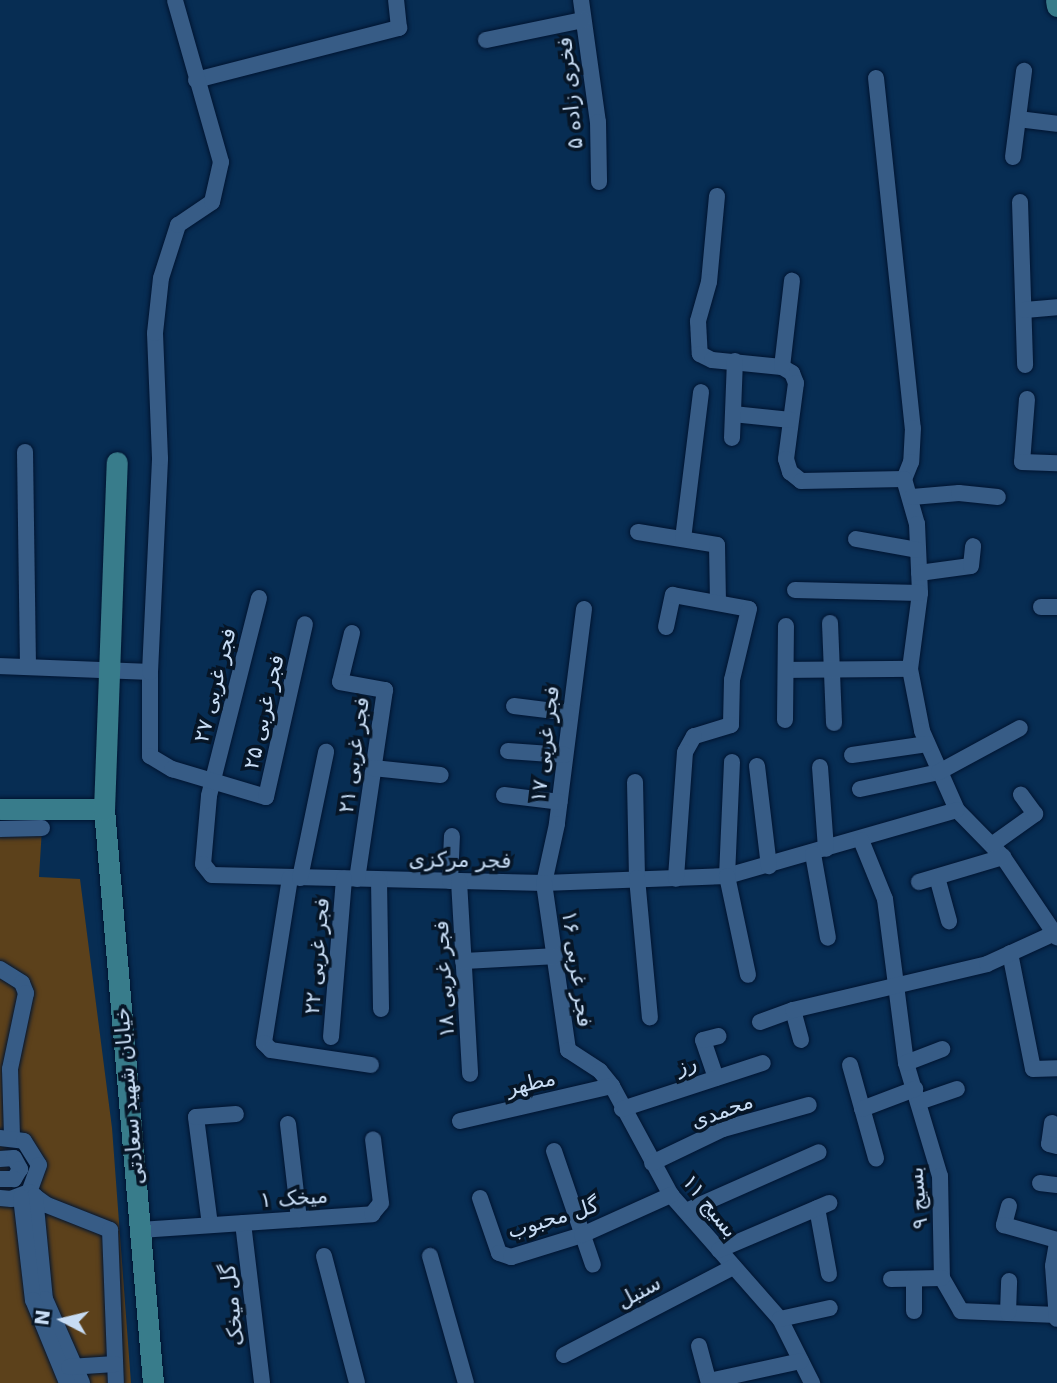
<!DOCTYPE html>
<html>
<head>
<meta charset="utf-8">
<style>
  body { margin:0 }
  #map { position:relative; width:1057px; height:1383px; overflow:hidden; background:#072d53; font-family:"DejaVu Sans","Noto Sans Arabic",sans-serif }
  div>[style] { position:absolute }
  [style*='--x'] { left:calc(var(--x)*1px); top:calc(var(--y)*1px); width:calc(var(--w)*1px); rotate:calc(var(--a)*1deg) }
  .green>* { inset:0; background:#5c411b }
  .roads { filter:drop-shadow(0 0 2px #001430) drop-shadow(0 0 2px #001430) }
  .minor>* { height:16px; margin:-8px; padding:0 8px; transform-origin:8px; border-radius:8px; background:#375c86 }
  .major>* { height:21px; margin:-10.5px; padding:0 10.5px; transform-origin:10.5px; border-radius:10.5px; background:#387c8b }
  span { translate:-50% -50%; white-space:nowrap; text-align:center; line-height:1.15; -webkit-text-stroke:7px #061526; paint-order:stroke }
  .street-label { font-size:21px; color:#c7dcf4 }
  .north { position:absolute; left:28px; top:1285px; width:70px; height:70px; -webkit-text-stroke:5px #061526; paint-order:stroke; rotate:277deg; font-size:19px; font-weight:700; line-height:28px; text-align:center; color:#c7dcf4 }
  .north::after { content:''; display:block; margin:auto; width:24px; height:32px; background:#c7dcf4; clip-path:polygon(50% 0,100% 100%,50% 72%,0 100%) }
</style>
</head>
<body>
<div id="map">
  <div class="green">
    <i style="clip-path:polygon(42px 828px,39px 877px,80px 879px,112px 1128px,131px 1383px,0 1383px,0 829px)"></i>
  </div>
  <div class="roads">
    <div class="minor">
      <i style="--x:581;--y:0;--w:123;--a:82.1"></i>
      <i style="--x:598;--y:122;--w:60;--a:89"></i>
      <i style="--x:486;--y:40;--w:99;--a:-11.7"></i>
      <i style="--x:876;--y:78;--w:352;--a:84"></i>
      <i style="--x:913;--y:428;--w:34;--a:93"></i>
      <i style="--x:911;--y:462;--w:18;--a:112"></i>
      <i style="--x:196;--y:80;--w:210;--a:-14.4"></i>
      <i style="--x:399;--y:28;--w:28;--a:-96"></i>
      <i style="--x:1018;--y:119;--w:39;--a:7"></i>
      <i style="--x:1013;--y:157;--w:87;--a:-82.7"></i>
      <i style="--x:717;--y:196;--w:86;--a:95.3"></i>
      <i style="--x:709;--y:282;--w:41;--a:105.8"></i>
      <i style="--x:698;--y:321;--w:33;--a:87"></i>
      <i style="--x:700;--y:354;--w:13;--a:27"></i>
      <i style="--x:712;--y:360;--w:70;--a:5.7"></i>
      <i style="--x:782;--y:367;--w:12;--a:31"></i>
      <i style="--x:792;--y:373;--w:11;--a:68"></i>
      <i style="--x:796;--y:383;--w:77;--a:97.5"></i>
      <i style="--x:786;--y:459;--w:14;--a:73"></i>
      <i style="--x:790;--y:472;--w:14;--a:39"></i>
      <i style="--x:801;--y:481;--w:103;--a:-1.1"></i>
      <i style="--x:1020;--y:202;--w:163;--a:88.2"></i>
      <i style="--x:1025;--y:310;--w:32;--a:-5"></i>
      <i style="--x:782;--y:367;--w:87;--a:-83.4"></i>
      <i style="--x:1027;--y:399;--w:63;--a:94.5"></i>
      <i style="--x:1022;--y:462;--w:35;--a:2"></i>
      <i style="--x:733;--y:414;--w:58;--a:5.9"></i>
      <i style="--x:732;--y:438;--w:77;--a:-87.8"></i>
      <i style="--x:25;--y:452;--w:214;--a:89.2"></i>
      <i style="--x:904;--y:479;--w:47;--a:73.9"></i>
      <i style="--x:917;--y:524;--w:69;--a:87.5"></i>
      <i style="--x:920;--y:593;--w:77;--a:97.5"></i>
      <i style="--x:910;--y:669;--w:63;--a:79"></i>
      <i style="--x:922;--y:731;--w:86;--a:66.1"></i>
      <i style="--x:957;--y:810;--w:66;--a:45.6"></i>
      <i style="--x:1003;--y:857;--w:97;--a:56"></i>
      <i style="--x:912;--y:497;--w:47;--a:-4.9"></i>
      <i style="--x:959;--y:493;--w:39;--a:6"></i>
      <i style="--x:638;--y:532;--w:80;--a:9.3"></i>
      <i style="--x:717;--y:545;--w:55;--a:89"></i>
      <i style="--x:683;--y:539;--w:148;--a:-83"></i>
      <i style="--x:856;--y:539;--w:62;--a:10.2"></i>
      <i style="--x:919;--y:573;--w:52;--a:-7.7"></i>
      <i style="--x:971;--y:566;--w:20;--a:-84"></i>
      <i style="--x:795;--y:590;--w:125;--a:1.4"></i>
      <i style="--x:259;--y:598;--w:204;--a:104.2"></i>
      <i style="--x:209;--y:796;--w:68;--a:95"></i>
      <i style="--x:203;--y:864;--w:14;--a:51"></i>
      <i style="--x:212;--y:875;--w:332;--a:1.4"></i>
      <i style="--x:544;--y:883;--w:183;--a:-2.2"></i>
      <i style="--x:727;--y:876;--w:239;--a:-16"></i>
      <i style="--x:1041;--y:607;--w:16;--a:0"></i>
      <i style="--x:584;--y:609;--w:217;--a:97.2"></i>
      <i style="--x:557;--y:824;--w:60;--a:102.4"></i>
      <i style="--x:544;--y:883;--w:169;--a:81.8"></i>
      <i style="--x:568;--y:1050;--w:38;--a:33"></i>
      <i style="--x:600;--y:1071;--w:19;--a:51"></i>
      <i style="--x:612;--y:1086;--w:124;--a:61.6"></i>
      <i style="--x:671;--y:1195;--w:165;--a:48.7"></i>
      <i style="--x:780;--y:1319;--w:72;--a:63.4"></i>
      <i style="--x:830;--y:623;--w:100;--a:87.7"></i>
      <i style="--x:666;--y:627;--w:33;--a:-78"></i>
      <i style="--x:673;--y:595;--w:77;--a:10.4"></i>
      <i style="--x:749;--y:609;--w:73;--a:103.5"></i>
      <i style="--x:732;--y:680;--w:45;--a:91.3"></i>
      <i style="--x:731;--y:725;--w:39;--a:163"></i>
      <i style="--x:694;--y:736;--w:18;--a:119"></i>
      <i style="--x:685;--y:752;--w:127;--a:94.1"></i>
      <i style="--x:352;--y:633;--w:50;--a:103.8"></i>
      <i style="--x:340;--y:682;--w:46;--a:10.1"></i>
      <i style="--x:385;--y:690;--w:191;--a:98.4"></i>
      <i style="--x:0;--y:666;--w:150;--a:2.3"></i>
      <i style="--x:150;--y:672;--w:84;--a:90"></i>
      <i style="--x:150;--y:756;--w:26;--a:31"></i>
      <i style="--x:172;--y:769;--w:98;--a:16.6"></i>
      <i style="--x:266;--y:797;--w:177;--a:-77.3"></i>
      <i style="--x:786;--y:670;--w:124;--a:-0.5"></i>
      <i style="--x:150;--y:672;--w:214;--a:-87.3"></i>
      <i style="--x:160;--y:458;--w:125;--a:-92.3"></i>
      <i style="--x:155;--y:333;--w:55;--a:-83.8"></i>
      <i style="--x:161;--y:278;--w:56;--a:-72.2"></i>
      <i style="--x:178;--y:225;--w:41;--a:-34.1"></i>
      <i style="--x:212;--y:202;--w:41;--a:-77.3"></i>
      <i style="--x:221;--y:162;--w:168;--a:-105.9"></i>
      <i style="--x:514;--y:706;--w:56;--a:7.1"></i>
      <i style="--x:785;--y:720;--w:94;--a:-89.4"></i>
      <i style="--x:508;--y:751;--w:57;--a:4"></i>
      <i style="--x:852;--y:755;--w:76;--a:-8.3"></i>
      <i style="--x:732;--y:762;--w:114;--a:92.5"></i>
      <i style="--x:727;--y:876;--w:101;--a:78"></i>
      <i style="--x:757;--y:766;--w:101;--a:83.2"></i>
      <i style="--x:820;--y:767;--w:82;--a:85.8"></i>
      <i style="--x:373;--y:768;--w:68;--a:5.9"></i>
      <i style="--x:635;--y:782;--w:96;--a:88.8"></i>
      <i style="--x:637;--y:878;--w:140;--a:84.7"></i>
      <i style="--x:860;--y:789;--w:81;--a:-12.1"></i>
      <i style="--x:939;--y:772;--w:92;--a:-28.5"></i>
      <i style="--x:504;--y:795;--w:56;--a:7.1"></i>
      <i style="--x:0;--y:829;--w:42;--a:-1.4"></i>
      <i style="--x:861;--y:840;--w:64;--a:67.9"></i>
      <i style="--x:885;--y:899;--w:165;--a:82.7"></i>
      <i style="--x:906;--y:1063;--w:118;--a:73.3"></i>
      <i style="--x:940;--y:1176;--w:102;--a:88.9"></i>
      <i style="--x:942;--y:1278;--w:38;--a:60"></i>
      <i style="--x:961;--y:1311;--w:94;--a:2.4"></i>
      <i style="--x:993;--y:844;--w:52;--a:-35.5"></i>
      <i style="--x:1035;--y:814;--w:24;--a:-126"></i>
      <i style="--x:813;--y:854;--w:85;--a:79.9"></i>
      <i style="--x:937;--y:877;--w:46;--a:74.7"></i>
      <i style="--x:290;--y:878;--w:167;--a:99"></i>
      <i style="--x:264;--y:1043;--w:10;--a:45"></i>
      <i style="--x:271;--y:1050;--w:101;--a:8.5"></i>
      <i style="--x:300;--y:878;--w:129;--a:-78.3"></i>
      <i style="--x:379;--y:880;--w:129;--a:89.1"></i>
      <i style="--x:450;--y:881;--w:45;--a:-87.5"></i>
      <i style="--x:459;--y:881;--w:193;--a:86.7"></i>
      <i style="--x:919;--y:882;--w:88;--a:-16.6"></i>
      <i style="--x:1010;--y:953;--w:118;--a:78.8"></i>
      <i style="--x:1033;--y:1069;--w:24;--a:-2"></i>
      <i style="--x:463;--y:961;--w:91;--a:-3.1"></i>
      <i style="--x:0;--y:969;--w:26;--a:32"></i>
      <i style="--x:22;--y:983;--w:11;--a:68"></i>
      <i style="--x:26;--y:993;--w:78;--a:101.9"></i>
      <i style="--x:10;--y:1069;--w:68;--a:88.3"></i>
      <i style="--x:793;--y:1010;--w:31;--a:75"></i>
      <i style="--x:760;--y:1022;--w:35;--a:-20"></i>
      <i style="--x:793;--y:1010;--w:199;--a:-13.3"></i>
      <i style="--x:987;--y:964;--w:77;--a:-24.6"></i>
      <i style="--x:331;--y:1037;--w:159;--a:-85.3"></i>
      <i style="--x:906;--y:1063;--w:39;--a:-21"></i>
      <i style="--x:850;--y:1065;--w:97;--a:74.4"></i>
      <i style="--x:716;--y:1078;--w:40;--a:-108.9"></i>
      <i style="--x:703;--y:1040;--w:16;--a:-14"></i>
      <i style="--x:919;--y:1102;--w:40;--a:-18.9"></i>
      <i style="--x:622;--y:1109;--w:148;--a:-18.1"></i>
      <i style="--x:862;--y:1109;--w:57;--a:-20.7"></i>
      <i style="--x:460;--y:1121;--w:156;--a:-13"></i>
      <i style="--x:1052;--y:1123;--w:21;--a:98"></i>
      <i style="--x:1049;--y:1144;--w:8;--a:14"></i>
      <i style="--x:288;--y:1124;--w:96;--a:83.4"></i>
      <i style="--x:0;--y:1138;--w:24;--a:7"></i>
      <i style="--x:24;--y:1141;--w:28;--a:58"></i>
      <i style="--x:39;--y:1165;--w:29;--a:110"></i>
      <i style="--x:29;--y:1192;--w:19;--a:159"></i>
      <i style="--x:11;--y:1199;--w:11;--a:-175"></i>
      <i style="--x:554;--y:1151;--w:120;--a:71.1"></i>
      <i style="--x:0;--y:1159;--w:14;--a:-4"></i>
      <i style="--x:14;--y:1158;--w:13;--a:61"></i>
      <i style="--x:20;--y:1169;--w:12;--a:121"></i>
      <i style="--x:14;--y:1179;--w:14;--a:180"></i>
      <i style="--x:652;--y:1163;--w:79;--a:-25.6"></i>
      <i style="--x:723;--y:1129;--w:89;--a:-15.6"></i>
      <i style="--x:1040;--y:1183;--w:17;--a:7"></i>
      <i style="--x:29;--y:1192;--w:22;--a:36"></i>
      <i style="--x:47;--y:1205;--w:68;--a:21.6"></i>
      <i style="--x:110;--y:1230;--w:153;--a:87.8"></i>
      <i style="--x:35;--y:1196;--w:103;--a:84.5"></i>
      <i style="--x:45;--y:1299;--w:92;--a:66.2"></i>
      <i style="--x:21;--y:1197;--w:104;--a:83.4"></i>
      <i style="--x:33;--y:1300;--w:90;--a:67.7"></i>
      <i style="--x:480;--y:1198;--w:58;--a:70.9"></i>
      <i style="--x:499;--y:1253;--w:13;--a:18"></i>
      <i style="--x:511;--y:1257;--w:74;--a:-17.2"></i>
      <i style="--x:582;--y:1235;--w:98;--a:-24.2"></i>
      <i style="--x:1009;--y:1206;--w:20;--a:105"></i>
      <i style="--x:1004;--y:1225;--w:55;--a:15.8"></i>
      <i style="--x:817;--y:1208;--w:67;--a:79.7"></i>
      <i style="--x:686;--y:1211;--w:145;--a:-23.9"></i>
      <i style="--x:243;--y:1223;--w:161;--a:83.2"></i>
      <i style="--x:210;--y:1225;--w:109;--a:-97.4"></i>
      <i style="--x:196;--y:1117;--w:40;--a:-4.3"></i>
      <i style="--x:140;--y:1230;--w:233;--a:-3.9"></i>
      <i style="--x:372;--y:1214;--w:14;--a:-51"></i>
      <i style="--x:381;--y:1203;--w:64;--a:-97.1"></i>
      <i style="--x:1057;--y:1243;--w:23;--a:100"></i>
      <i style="--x:1053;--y:1266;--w:53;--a:85.7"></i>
      <i style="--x:719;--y:1250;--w:120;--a:-23.1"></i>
      <i style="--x:324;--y:1256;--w:131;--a:75.4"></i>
      <i style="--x:430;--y:1256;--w:132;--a:74.2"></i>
      <i style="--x:891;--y:1279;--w:51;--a:-1.1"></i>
      <i style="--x:914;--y:1311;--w:32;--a:-90"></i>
      <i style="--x:1008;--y:1313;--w:32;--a:-88"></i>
      <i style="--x:780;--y:1319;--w:51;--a:-12.4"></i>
      <i style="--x:699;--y:1346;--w:38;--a:75"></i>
      <i style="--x:564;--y:1355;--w:191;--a:-27.5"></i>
      <i style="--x:69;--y:1367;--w:46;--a:-3.7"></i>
      <i style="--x:709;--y:1381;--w:94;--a:-12.3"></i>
    </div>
    <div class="major">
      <i style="--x:1056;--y:0;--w:6;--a:81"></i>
      <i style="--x:0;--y:809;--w:104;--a:0"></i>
      <i style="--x:104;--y:809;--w:576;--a:85.12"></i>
      <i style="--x:104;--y:810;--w:348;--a:-87.9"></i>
    </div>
  </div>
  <div class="street-label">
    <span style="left:570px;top:93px;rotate:-96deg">فخری زاده ۵</span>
    <span style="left:215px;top:685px;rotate:-76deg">فجر غربی ۲۷</span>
    <span style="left:264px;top:712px;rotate:-77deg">فجر غربی ۲۵</span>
    <span style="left:545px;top:744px;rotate:-83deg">فجر غربی ۱۷</span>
    <span style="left:354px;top:755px;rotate:-82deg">فجر غربی ۲۱</span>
    <span style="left:460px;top:860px;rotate:1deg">فجر مرکزی</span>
    <span style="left:317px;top:956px;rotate:-85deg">فجر غربی ۲۲</span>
    <span style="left:577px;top:969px;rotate:82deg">فجر غربی ۱۶</span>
    <span style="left:444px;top:979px;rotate:-93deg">فجر غربی ۱۸</span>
    <span style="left:686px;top:1065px;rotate:-18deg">رز</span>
    <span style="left:531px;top:1083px;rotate:-13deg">مطهر</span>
    <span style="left:129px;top:1096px;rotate:-95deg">خیابان شهید سعادتی</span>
    <span style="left:722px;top:1111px;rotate:-20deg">محمدی</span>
    <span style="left:294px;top:1198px;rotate:-4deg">میخک ۱</span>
    <span style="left:918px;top:1198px;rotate:-95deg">بسیج ۹</span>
    <span style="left:710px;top:1206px;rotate:51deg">بسیج ۱۱</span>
    <span style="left:553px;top:1218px;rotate:-17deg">گل محبوب</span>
    <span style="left:639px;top:1292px;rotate:-28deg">سنبل</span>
    <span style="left:232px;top:1305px;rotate:-96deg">گل میخک</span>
  </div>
  <div class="north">N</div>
</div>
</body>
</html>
